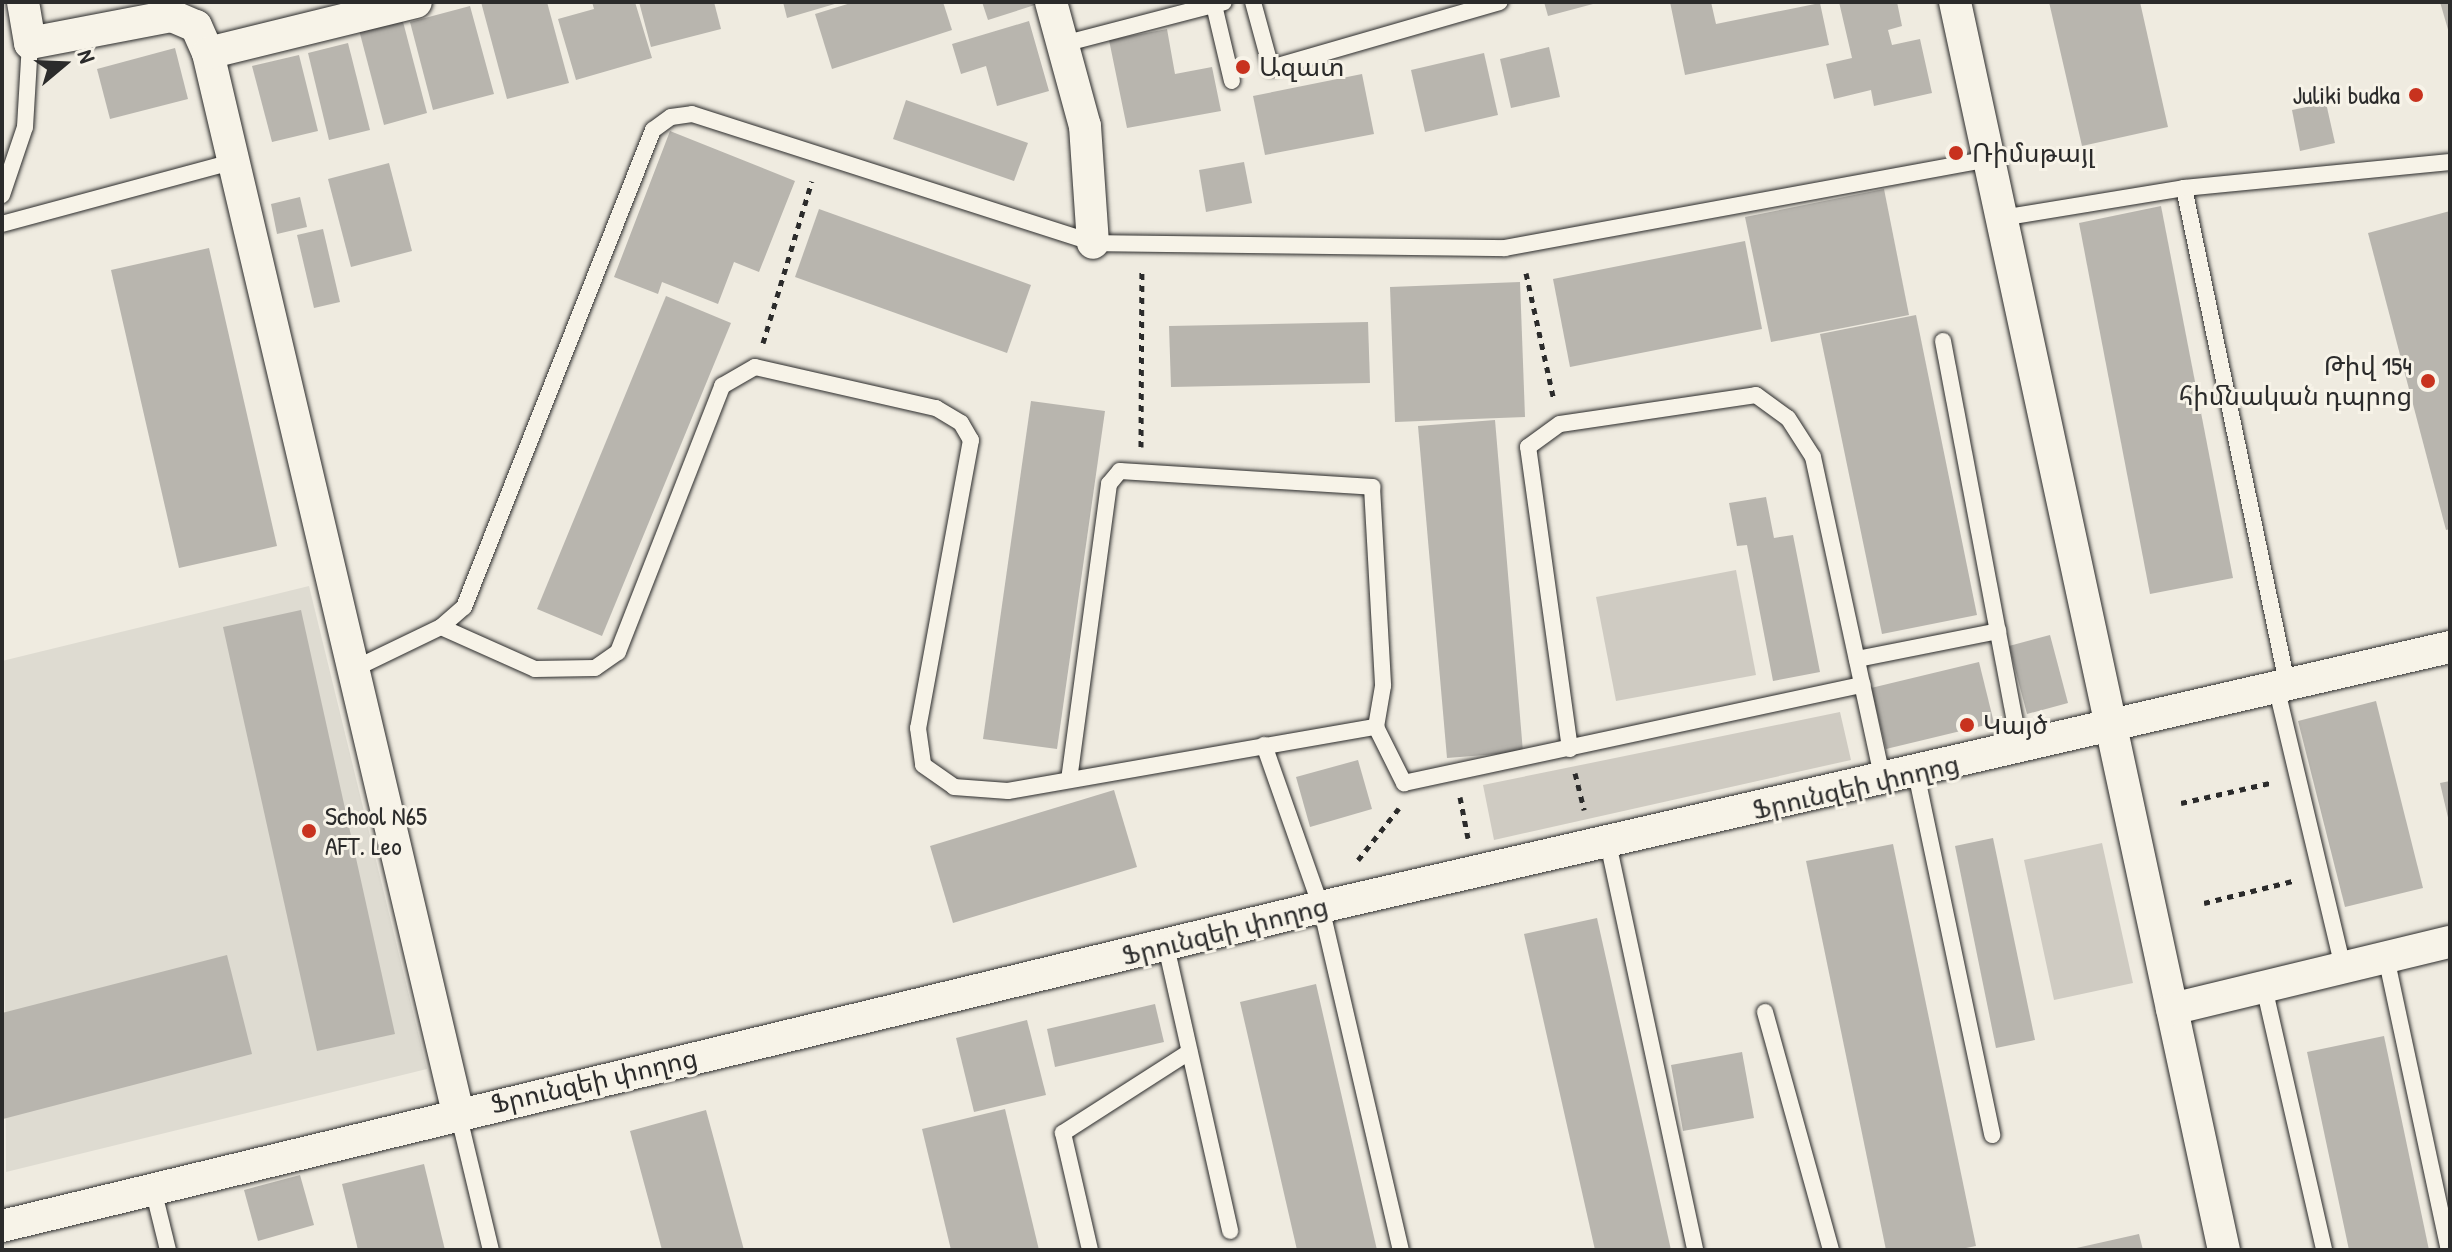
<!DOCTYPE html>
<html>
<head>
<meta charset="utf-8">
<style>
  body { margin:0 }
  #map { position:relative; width:2452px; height:1252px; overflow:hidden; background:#efebe0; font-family:"Patrick Hand","Noto Sans Armenian",sans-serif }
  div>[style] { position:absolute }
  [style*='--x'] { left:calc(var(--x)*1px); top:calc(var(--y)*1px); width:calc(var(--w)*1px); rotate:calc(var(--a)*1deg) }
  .built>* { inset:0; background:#dedbd1 }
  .green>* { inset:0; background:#cfcbc2 }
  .building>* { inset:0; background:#b8b5ae }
  .path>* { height:5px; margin-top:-2.5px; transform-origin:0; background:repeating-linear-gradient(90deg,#2b2b2b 0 6px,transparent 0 12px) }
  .roads { filter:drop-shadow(0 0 2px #2b2b2b) drop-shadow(0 0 2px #2b2b2b) }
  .service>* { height:16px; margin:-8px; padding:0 8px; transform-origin:8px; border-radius:8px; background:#f7f3e8 }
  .minor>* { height:32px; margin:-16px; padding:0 16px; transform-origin:16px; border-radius:16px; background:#f7f3e8 }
  .dots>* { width:22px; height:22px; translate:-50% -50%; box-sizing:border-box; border:4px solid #f7f3e8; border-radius:50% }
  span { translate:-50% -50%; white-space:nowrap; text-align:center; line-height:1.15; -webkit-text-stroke:6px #f7f3e8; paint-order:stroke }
  .poi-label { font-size:26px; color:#2b2b2b }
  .left { translate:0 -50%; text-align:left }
  .right { translate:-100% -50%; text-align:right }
  .street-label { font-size:26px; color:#2b2b2b }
  .frame { position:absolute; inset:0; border:4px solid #2b2b2b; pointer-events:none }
  .north { position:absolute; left:24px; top:24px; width:80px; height:80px; -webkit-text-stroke:6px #f7f3e8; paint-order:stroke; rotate:71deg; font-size:22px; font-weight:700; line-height:32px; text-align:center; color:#2b2b2b }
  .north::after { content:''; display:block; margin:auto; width:28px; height:36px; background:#2b2b2b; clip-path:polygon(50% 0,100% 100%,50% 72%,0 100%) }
</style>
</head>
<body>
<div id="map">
  <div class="built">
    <i style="clip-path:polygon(309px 586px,427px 1069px,6px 1172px,2px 661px)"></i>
  </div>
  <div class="green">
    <i style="clip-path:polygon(1736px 570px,1756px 675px,1616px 701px,1596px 597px)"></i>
    <i style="clip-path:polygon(1840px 712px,1851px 760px,1494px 840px,1483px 785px)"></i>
    <i style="clip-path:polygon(2102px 843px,2133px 983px,2054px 1000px,2024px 860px)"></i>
  </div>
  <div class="building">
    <i style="clip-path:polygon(481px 2px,547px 2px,569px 83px,507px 99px)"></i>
    <i style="clip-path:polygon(592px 2px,635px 2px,652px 58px,576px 80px,558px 19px,594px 9px)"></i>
    <i style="clip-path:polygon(639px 2px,714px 2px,721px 29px,651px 47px)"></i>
    <i style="clip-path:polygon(783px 2px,838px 2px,838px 3px,787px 18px)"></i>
    <i style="clip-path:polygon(854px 2px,943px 2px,952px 30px,832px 69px,815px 14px)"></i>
    <i style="clip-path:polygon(982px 2px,1041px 2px,1041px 3px,988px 20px)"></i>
    <i style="clip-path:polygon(1544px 2px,1592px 2px,1593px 4px,1548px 16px)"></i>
    <i style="clip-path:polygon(1670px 2px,1711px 2px,1716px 24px,1820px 3px,1829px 45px,1685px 75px)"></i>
    <i style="clip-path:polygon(1839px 2px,1897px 2px,1902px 26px,1888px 30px,1892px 45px,1920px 39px,1932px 93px,1874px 106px,1871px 90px,1834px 99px,1826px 64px,1852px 58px)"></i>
    <i style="clip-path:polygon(2049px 2px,2140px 2px,2168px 127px,2082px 146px)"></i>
    <i style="clip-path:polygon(2440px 2px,2450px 2px,2450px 33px,2449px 33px)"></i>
    <i style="clip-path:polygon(470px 6px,494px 94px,433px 110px,410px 22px)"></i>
    <i style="clip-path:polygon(402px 18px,427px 113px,384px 125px,359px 30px)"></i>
    <i style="clip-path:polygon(1029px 21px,1049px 91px,997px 106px,986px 66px,961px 74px,952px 44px)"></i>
    <i style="clip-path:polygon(1167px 29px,1175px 74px,1212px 67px,1221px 111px,1127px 128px,1109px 40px)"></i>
    <i style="clip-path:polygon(348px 43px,370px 130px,329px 140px,308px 53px)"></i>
    <i style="clip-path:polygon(1549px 47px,1560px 97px,1511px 108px,1500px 59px)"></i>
    <i style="clip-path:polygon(175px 48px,188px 99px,110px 119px,97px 69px)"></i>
    <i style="clip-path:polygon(1484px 53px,1498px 115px,1425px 132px,1411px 70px)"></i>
    <i style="clip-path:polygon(299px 55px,318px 131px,272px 142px,252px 66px)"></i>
    <i style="clip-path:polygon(1362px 74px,1374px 134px,1265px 155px,1253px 96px)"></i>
    <i style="clip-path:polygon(906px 100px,1028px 143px,1014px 181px,893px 139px)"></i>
    <i style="clip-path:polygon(2326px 103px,2335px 143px,2300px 151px,2292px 110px)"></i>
    <i style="clip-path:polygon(670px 131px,795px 181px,759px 272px,734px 262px,718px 304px,662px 282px,658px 294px,614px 277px)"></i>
    <i style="clip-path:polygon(1244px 162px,1252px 203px,1206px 212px,1199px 170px)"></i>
    <i style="clip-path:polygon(389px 163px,412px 251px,351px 267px,328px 179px)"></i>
    <i style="clip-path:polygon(1884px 189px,1909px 315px,1771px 342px,1745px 217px)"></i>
    <i style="clip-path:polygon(300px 197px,307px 227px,277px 234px,271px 204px)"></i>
    <i style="clip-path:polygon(2161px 206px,2233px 578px,2150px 594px,2079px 223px)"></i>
    <i style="clip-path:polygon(819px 209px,1031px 285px,1007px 353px,795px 277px)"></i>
    <i style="clip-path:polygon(2450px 211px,2450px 529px,2446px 530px,2368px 233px)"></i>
    <i style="clip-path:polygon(323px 229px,340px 302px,314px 308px,297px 235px)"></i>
    <i style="clip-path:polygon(1745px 241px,1762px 329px,1570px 367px,1553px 279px)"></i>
    <i style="clip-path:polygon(209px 248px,277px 546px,179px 568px,111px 270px)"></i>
    <i style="clip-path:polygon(1520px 282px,1525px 417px,1395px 422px,1390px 287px)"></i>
    <i style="clip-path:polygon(666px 296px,731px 323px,602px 636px,537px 609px)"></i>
    <i style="clip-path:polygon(1916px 315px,1977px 615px,1882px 634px,1820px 334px)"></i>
    <i style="clip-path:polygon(1368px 322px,1370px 383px,1171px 387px,1169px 326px)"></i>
    <i style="clip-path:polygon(1031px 401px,1105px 411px,1057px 749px,983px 739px)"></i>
    <i style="clip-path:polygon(1495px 420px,1523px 752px,1447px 758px,1418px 426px)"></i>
    <i style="clip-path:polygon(1766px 497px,1774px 538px,1793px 535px,1820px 672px,1773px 681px,1747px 545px,1737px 546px,1729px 503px)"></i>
    <i style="clip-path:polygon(301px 610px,395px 1034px,317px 1051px,223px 627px)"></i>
    <i style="clip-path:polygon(2050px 635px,2068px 703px,2027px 714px,2009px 646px)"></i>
    <i style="clip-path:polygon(1979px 662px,1994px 723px,1886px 749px,1871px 688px)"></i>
    <i style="clip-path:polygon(2376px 701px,2423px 888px,2345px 907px,2298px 721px)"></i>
    <i style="clip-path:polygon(1358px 760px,1372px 809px,1310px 827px,1296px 777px)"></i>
    <i style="clip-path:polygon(2450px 781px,2450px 822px,2449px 822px,2440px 783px)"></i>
    <i style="clip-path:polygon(1114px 790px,1137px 867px,953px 923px,930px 846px)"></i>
    <i style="clip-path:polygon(1993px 838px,2035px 1040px,1996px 1048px,1955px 846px)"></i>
    <i style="clip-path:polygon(1893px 844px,1976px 1246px,1956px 1250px,1886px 1250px,1806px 861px)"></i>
    <i style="clip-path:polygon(1597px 918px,1671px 1250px,1595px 1250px,1524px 934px)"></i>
    <i style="clip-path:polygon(227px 955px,252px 1054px,3px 1119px,2px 1013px)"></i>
    <i style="clip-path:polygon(1316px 984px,1377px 1250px,1297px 1250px,1240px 1002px)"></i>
    <i style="clip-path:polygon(1155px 1004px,1164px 1042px,1055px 1067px,1047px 1029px)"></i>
    <i style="clip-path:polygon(1027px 1020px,1046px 1095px,974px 1112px,956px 1038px)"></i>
    <i style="clip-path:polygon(2384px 1036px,2429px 1250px,2349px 1250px,2307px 1052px)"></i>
    <i style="clip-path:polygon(1742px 1052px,1754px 1118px,1683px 1131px,1671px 1065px)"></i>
    <i style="clip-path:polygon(1005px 1109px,1039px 1250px,951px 1250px,922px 1129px)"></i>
    <i style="clip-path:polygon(706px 1110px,744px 1250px,662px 1250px,630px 1131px)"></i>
    <i style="clip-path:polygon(424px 1164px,445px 1250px,358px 1250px,342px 1184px)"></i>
    <i style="clip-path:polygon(300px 1175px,314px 1225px,258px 1241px,244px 1190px)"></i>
    <i style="clip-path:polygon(2139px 1234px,2143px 1250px,2072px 1250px,2072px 1249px)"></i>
  </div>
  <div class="path">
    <i style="--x:1526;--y:273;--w:130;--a:77.6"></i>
    <i style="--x:763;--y:343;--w:169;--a:-73.2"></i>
    <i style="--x:1141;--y:447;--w:178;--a:-89.7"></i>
    <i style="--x:1575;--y:773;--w:38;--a:76"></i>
    <i style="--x:1460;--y:797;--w:42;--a:79"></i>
    <i style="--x:2181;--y:803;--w:91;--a:-12.7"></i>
    <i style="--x:1358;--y:860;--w:66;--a:-51.7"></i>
    <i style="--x:2204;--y:903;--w:95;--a:-14"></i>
  </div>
  <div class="roads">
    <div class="service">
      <i style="--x:1253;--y:2;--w:68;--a:74.7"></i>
      <i style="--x:1271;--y:68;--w:238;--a:-16.1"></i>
      <i style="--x:1214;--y:5;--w:78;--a:76.7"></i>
      <i style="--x:1067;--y:43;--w:162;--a:-14.6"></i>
      <i style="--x:2184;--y:188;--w:506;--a:78.25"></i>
      <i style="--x:2;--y:195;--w:72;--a:-71.3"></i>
      <i style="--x:25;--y:127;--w:84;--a:-86.6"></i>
      <i style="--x:2001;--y:218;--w:185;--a:-9.3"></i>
      <i style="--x:2184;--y:188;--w:267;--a:-5.6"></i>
      <i style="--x:2;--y:224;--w:242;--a:-15.1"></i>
      <i style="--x:1943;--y:341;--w:416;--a:79.3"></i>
      <i style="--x:441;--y:627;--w:103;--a:24.1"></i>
      <i style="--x:535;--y:669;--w:60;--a:-1"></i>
      <i style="--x:595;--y:668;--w:28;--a:-35"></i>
      <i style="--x:618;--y:652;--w:286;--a:-68.6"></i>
      <i style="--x:722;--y:386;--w:38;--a:-30"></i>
      <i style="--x:755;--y:367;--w:186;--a:12.8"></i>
      <i style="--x:936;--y:408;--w:29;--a:31"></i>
      <i style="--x:961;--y:423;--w:20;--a:60"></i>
      <i style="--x:971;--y:440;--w:293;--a:100.4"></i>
      <i style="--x:918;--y:728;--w:37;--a:82"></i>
      <i style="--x:923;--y:765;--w:38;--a:35"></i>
      <i style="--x:954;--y:787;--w:54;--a:4.2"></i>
      <i style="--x:1008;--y:791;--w:374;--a:-9.9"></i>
      <i style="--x:1857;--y:659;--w:144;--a:-11.2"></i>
      <i style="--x:356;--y:668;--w:94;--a:-25.8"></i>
      <i style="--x:441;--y:627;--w:30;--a:-41"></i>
      <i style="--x:464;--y:607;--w:513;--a:-68.39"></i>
      <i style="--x:653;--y:130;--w:22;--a:-36"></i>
      <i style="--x:671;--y:117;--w:21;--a:-8"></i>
      <i style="--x:692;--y:114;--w:421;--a:17.8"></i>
      <i style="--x:1093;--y:243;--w:412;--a:0.7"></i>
      <i style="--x:1505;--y:248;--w:492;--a:-10.4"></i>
      <i style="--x:2276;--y:686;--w:290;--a:76.6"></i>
      <i style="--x:1264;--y:745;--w:172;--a:70.6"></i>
      <i style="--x:1321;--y:907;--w:352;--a:76.9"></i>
      <i style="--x:1570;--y:749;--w:305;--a:-97.9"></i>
      <i style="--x:1528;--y:447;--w:39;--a:-36"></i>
      <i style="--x:1560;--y:424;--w:198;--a:-8.4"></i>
      <i style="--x:1756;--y:395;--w:39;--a:36"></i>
      <i style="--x:1788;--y:418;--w:46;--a:57.3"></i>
      <i style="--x:1813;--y:457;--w:331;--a:77.8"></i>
      <i style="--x:1916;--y:773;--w:370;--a:78.1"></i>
      <i style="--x:1069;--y:780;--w:299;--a:-82.3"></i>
      <i style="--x:1109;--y:484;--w:17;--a:-50"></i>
      <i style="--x:1120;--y:471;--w:253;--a:3.6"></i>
      <i style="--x:1372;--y:487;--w:199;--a:86.8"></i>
      <i style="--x:1383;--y:686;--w:42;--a:99.7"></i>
      <i style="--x:1376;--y:727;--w:63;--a:63.4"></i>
      <i style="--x:1404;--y:783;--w:469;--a:-12.1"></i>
      <i style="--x:1608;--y:843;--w:416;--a:77.9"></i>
      <i style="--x:1166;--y:946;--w:292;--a:77.3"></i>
      <i style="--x:2386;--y:957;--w:300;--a:77.9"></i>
      <i style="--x:2264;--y:987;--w:270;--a:77.1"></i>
      <i style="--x:1765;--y:1012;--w:247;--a:74.5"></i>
      <i style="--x:458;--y:1113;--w:141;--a:76.5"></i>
      <i style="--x:153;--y:1189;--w:63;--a:76.2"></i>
      <i style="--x:1090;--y:1250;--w:120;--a:-103"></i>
      <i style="--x:1063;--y:1133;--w:150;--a:-32.7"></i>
    </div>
    <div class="minor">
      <i style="--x:23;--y:2;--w:42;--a:80.3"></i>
      <i style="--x:30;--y:43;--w:145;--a:-10.8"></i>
      <i style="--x:172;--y:16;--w:26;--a:23"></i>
      <i style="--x:196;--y:26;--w:30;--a:66"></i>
      <i style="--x:208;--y:53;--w:1089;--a:76.73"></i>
      <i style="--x:1051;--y:2;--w:129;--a:74.7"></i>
      <i style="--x:1085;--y:126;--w:117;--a:86.1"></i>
      <i style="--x:1955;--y:2;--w:1277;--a:77.84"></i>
      <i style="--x:208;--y:53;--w:214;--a:-13.8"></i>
      <i style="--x:2172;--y:1009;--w:286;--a:-13.6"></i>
      <i style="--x:2;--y:1226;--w:1357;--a:-13.6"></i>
      <i style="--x:1321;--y:907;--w:1159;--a:-12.97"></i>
    </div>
  </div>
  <div class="dots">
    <i style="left:1243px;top:67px;background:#c8321e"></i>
    <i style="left:2416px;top:95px;background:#c8321e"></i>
    <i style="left:1956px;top:153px;background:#c8321e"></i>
    <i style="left:2428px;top:381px;background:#c8321e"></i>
    <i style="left:1967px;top:725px;background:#c8321e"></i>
    <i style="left:309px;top:831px;background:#c8321e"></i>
  </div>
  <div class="poi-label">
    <span class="left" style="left:1259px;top:67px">Ազատ</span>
    <span class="right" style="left:2400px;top:95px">Juliki budka</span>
    <span class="left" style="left:1972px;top:153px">Ռիմսթայլ</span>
    <span class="right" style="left:2412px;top:381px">Թիվ 154<br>հիմնական դպրոց</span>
    <span class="left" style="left:1983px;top:725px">Կայծ</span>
    <span class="left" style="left:325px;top:831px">School N65<br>AFT. Leo</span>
  </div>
  <div class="street-label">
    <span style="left:1856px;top:787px;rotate:-13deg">Ֆրունզեի փողոց</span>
    <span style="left:1225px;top:931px;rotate:-14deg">Ֆրունզեի փողոց</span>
    <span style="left:594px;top:1081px;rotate:-13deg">Ֆրունզեի փողոց</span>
  </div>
  <div class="frame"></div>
  <div class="north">N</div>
</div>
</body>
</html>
